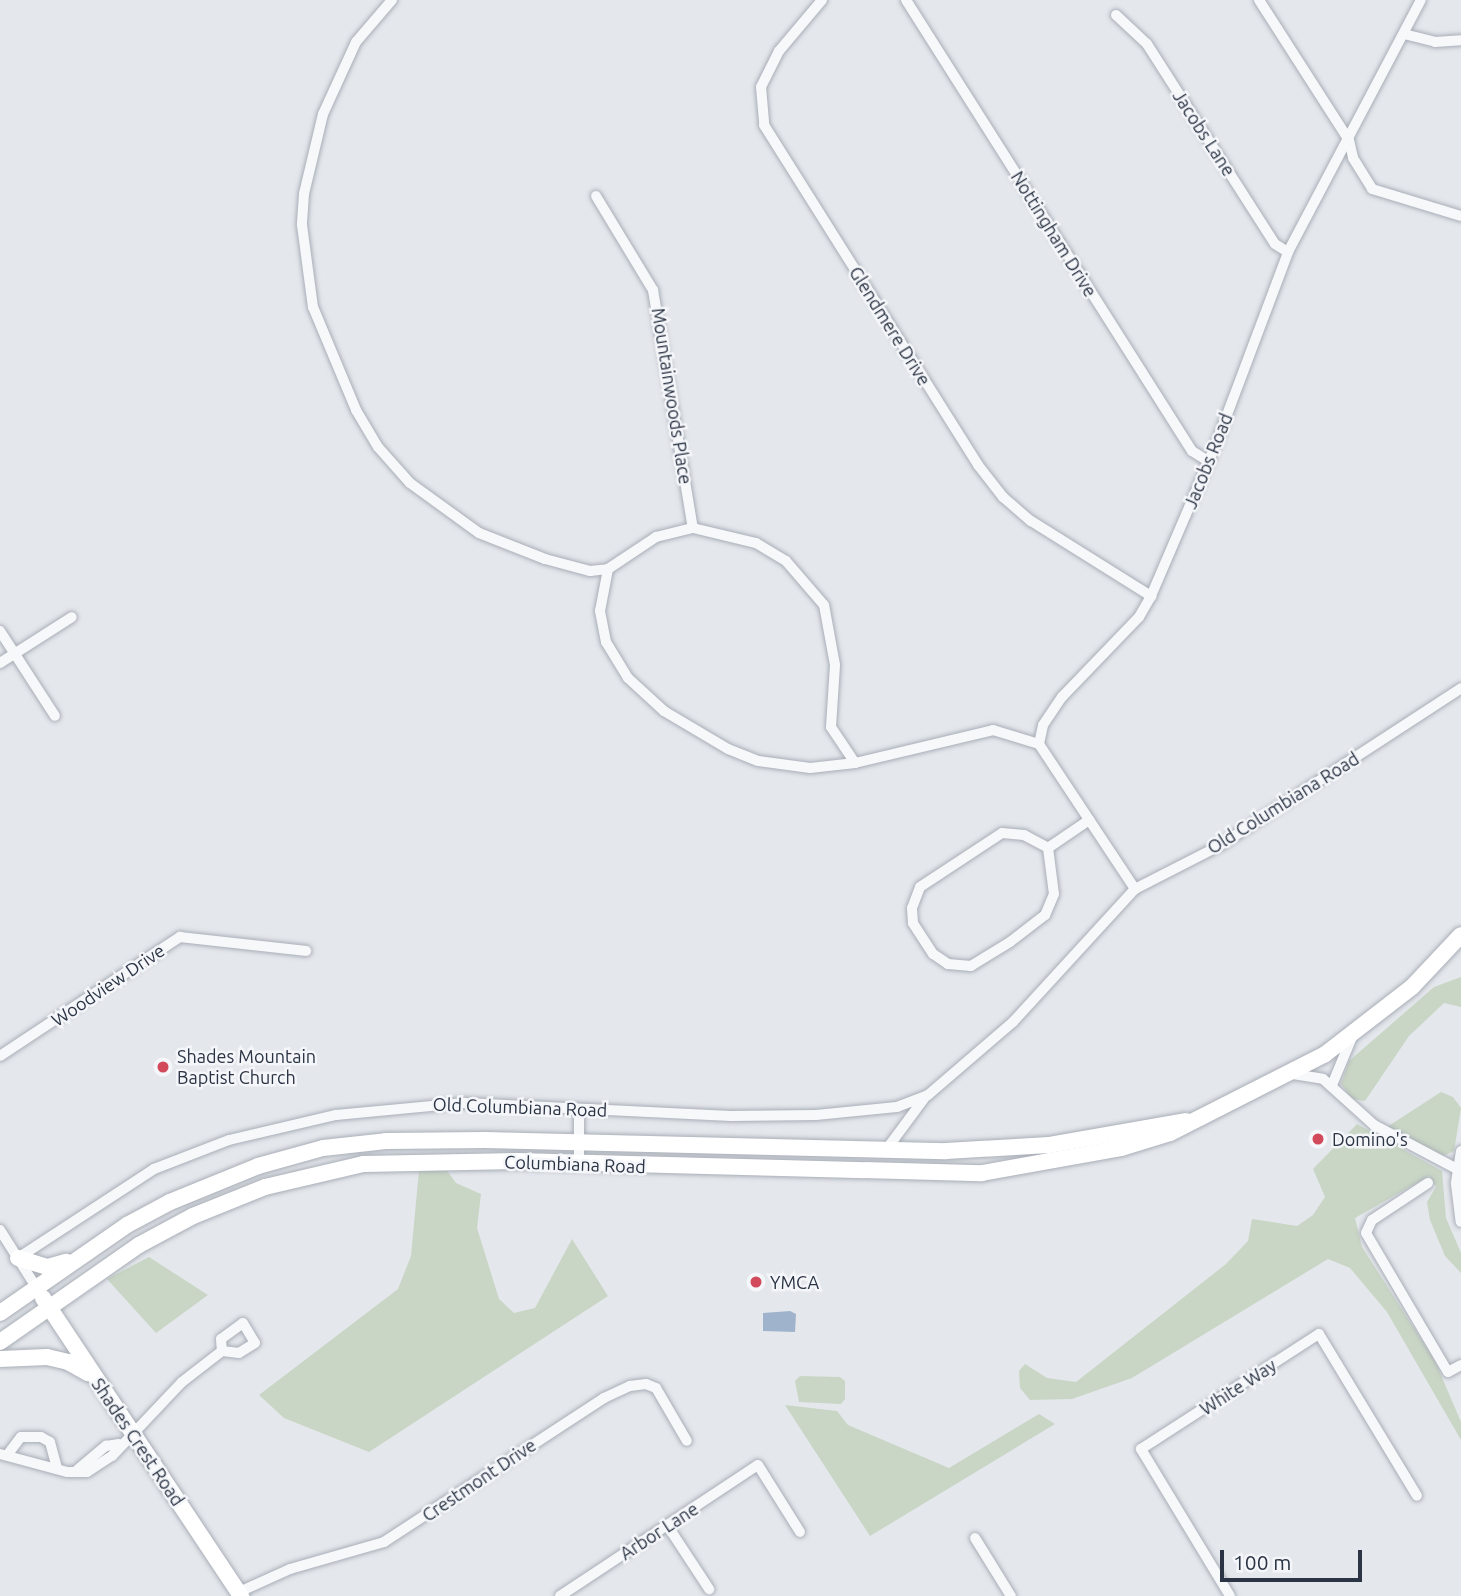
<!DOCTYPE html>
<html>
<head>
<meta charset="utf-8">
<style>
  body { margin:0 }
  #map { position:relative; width:1461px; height:1596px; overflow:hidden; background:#e4e7ec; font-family:Ubuntu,sans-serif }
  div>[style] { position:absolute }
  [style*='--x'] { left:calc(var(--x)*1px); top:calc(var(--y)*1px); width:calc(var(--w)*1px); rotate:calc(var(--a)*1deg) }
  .green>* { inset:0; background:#c9d6c5 }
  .water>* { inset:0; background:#9fb4cc }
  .roads { filter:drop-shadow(0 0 2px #a9aeb7) drop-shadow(0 0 2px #a9aeb7) }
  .street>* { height:10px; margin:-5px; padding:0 5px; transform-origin:5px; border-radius:5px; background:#f7f8fa }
  .secondary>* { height:16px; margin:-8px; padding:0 8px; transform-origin:8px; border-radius:8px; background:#fff }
  .dots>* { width:19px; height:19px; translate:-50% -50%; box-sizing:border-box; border:4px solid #f4f6f9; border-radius:50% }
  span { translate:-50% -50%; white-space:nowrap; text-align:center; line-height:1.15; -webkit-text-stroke:5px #f4f6f9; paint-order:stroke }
  .street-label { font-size:18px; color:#2b3445 }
  .poi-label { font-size:18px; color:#2b3445 }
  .left { translate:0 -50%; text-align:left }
  .scale { position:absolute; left:1220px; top:1550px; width:142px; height:32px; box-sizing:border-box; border:4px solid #2b3445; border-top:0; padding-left:9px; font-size:21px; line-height:24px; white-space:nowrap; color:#2b3445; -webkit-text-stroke:5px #f4f6f9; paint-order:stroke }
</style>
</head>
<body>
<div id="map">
  <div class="green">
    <i style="clip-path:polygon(1461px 977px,1461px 1007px,1444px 1003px,1409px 1036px,1365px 1101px,1352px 1099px,1341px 1084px,1349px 1061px,1434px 987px)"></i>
    <i style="clip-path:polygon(1441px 1092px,1453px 1097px,1461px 1108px,1454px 1151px,1441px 1157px,1387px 1127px)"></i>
    <i style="clip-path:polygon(1357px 1124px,1442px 1171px,1446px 1218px,1461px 1253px,1461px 1273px,1445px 1256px,1430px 1220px,1427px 1202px,1436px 1187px,1429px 1176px,1355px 1218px,1362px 1247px,1435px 1361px,1461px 1422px,1461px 1440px,1387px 1312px,1350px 1268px,1328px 1259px,1132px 1378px,1072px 1399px,1030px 1400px,1020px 1388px,1019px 1371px,1025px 1364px,1047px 1378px,1076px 1382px,1226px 1264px,1248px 1241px,1252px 1219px,1297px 1226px,1313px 1215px,1325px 1197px,1313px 1169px)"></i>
    <i style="clip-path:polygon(445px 1168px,456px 1183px,481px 1194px,477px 1228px,499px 1299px,514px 1313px,535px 1308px,572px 1239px,608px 1296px,369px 1452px,284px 1418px,259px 1395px,398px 1289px,411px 1256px,419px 1170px)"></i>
    <i style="clip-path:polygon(149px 1257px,208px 1295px,156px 1333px,107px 1279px)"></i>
    <i style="clip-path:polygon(800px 1376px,840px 1377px,845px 1381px,845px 1399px,841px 1404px,799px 1402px,795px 1381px)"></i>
    <i style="clip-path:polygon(785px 1405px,837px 1411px,848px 1425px,949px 1468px,1039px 1414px,1055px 1424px,870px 1536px)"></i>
  </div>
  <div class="water">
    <i style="clip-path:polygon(790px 1311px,796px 1314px,795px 1332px,763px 1331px,763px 1313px)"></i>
  </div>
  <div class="roads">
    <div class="street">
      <i style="--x:392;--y:0;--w:55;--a:130.6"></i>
      <i style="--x:356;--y:42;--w:79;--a:114.6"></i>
      <i style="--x:323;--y:114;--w:82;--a:103.4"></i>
      <i style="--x:304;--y:194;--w:31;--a:94"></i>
      <i style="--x:302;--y:225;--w:83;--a:82.4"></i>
      <i style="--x:313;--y:307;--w:112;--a:67.3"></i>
      <i style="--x:356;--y:410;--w:43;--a:59.3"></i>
      <i style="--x:378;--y:447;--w:48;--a:48.4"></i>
      <i style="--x:410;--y:483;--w:85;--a:35.9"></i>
      <i style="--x:479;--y:533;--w:71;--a:21.5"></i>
      <i style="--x:545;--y:559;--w:47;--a:14.9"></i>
      <i style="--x:590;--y:571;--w:18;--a:-6"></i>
      <i style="--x:822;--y:0;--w:67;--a:130.1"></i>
      <i style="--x:779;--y:51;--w:40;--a:116.6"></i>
      <i style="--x:761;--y:87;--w:38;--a:85"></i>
      <i style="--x:764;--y:125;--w:402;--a:57.8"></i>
      <i style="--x:978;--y:465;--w:41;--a:52"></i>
      <i style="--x:1003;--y:497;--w:37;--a:41"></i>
      <i style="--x:1031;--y:521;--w:142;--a:32"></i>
      <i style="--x:906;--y:0;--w:534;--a:57.62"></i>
      <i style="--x:1192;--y:451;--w:19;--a:32"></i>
      <i style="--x:1259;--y:0;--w:166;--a:57.3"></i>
      <i style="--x:1349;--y:140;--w:18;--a:77"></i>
      <i style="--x:1353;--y:158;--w:36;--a:58"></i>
      <i style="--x:1372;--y:189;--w:93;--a:16.9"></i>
      <i style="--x:1116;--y:15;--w:42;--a:43.1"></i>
      <i style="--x:1147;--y:44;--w:237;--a:57.4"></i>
      <i style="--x:1275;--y:244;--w:15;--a:32"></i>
      <i style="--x:1404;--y:34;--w:32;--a:14"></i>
      <i style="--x:1435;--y:42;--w:26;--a:-4"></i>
      <i style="--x:596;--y:196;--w:110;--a:58.8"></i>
      <i style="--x:653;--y:290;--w:241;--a:80.5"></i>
      <i style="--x:0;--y:631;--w:101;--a:57.1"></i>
      <i style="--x:0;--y:663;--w:85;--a:-32.6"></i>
      <i style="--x:855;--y:763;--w:45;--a:173.7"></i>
      <i style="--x:810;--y:768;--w:52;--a:-172.3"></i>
      <i style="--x:758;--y:761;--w:32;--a:-158"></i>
      <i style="--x:728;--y:749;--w:74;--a:-149.3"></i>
      <i style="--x:664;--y:711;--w:49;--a:-137.5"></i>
      <i style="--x:628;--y:678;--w:42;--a:-121.4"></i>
      <i style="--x:606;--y:642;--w:32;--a:-101"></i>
      <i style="--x:600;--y:611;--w:43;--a:-79.2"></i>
      <i style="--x:608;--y:569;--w:58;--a:-33.7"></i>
      <i style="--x:656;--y:537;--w:38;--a:-14"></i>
      <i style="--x:693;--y:528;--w:65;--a:13.4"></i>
      <i style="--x:756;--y:543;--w:35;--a:31"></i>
      <i style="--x:786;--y:561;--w:58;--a:49.2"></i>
      <i style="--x:824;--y:605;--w:61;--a:79.6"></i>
      <i style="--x:835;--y:665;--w:62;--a:93.7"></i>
      <i style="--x:831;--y:727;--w:43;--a:56.3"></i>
      <i style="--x:855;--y:763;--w:142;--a:-13.4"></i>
      <i style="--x:993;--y:730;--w:48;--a:16.9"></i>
      <i style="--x:1002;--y:833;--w:22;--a:5"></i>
      <i style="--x:1024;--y:835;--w:27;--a:28"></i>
      <i style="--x:1048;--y:848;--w:46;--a:82.6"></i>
      <i style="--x:1054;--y:894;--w:23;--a:113"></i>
      <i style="--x:1045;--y:915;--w:44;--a:142.4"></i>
      <i style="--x:1010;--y:942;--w:46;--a:148.4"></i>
      <i style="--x:971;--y:966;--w:23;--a:-175"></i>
      <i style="--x:948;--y:964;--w:18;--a:-146"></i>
      <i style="--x:933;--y:954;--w:37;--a:-123"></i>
      <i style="--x:913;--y:923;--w:15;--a:-94"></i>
      <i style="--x:912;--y:908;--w:22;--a:-69"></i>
      <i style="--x:920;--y:887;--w:98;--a:-33.4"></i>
      <i style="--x:1048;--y:848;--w:50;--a:-34.3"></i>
      <i style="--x:1135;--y:889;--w:174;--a:-123.5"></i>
      <i style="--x:1039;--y:744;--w:19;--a:-78"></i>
      <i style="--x:1043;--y:725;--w:34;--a:-56"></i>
      <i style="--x:1062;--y:697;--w:111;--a:-46.1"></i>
      <i style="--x:1139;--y:617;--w:24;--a:-60"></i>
      <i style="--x:1151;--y:596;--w:165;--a:-66.8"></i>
      <i style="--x:1216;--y:444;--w:205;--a:-69.4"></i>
      <i style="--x:1288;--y:252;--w:285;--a:-62.2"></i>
      <i style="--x:0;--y:1056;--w:216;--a:-33.5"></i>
      <i style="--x:180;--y:937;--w:127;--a:6.3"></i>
      <i style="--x:1293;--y:1074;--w:30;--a:9"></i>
      <i style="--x:1323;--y:1079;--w:69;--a:42"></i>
      <i style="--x:1374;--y:1125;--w:94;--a:27.9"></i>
      <i style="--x:1332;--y:1085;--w:52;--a:-67.4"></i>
      <i style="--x:886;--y:1150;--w:67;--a:-53.5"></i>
      <i style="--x:1461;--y:1151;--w:33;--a:99"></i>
      <i style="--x:1456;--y:1184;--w:38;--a:83"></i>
      <i style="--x:579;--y:1164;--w:55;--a:-90"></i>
      <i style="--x:1428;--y:1183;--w:67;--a:146.5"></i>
      <i style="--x:1372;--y:1220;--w:14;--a:115"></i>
      <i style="--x:1366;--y:1233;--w:161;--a:59.5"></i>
      <i style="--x:1448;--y:1372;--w:15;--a:-28"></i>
      <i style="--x:0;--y:1230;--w:67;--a:57.7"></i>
      <i style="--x:18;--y:1258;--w:163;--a:-33.2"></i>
      <i style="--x:154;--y:1169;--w:80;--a:-21.1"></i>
      <i style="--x:229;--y:1140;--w:110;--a:-13.2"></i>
      <i style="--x:336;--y:1115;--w:129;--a:-5.4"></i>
      <i style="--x:464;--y:1103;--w:267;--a:2.8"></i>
      <i style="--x:731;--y:1116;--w:85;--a:-0.7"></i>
      <i style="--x:816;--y:1115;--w:81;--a:-5.6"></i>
      <i style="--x:897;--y:1107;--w:33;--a:-21"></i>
      <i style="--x:928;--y:1095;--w:112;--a:-40.7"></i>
      <i style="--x:1013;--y:1022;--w:180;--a:-47.5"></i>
      <i style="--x:1135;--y:889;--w:94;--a:-27.1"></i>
      <i style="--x:1219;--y:846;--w:289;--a:-33.1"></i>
      <i style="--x:243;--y:1323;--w:23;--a:59"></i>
      <i style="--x:255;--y:1343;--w:19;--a:148"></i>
      <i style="--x:239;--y:1353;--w:17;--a:-173"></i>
      <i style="--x:222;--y:1351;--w:12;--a:-95"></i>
      <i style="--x:221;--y:1339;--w:27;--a:-36"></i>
      <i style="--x:0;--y:1454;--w:69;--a:15"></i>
      <i style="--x:67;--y:1472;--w:20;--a:0"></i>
      <i style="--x:87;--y:1472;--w:30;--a:-33"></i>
      <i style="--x:112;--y:1456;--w:102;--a:-46.6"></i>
      <i style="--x:182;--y:1382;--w:51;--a:-37.8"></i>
      <i style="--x:8;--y:1454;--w:21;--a:-53"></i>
      <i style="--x:21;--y:1437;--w:20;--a:0"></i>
      <i style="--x:41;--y:1437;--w:10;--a:29"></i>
      <i style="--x:50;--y:1442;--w:28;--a:75"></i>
      <i style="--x:77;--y:1470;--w:38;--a:-40"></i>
      <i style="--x:106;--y:1446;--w:13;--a:-9"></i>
      <i style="--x:667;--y:1525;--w:77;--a:56.7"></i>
      <i style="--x:975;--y:1538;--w:68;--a:58.2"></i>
      <i style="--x:239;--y:1592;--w:56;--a:-24.3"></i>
      <i style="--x:290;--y:1569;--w:98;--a:-16"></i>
      <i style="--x:384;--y:1542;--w:263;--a:-33.2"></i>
      <i style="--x:604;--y:1398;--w:29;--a:-25"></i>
      <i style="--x:630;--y:1386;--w:16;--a:-7"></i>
      <i style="--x:646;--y:1384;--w:11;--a:22"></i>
      <i style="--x:656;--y:1388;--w:61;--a:59.7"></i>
      <i style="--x:560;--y:1596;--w:237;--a:-33.5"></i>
      <i style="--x:758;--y:1465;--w:79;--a:57.9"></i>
      <i style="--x:1230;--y:1596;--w:172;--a:-121.2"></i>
      <i style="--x:1141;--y:1449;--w:212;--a:-32.9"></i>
      <i style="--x:1319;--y:1334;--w:189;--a:58.8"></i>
    </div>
    <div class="secondary">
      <i style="--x:18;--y:1258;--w:31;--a:17"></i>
      <i style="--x:48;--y:1267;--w:19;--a:-16"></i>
      <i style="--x:43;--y:1298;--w:358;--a:56.4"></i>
      <i style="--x:0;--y:1313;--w:155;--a:-34.7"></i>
      <i style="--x:127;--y:1225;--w:49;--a:-28.1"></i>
      <i style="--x:170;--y:1202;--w:95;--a:-22.2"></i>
      <i style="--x:258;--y:1166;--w:67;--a:-15.5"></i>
      <i style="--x:323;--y:1148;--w:63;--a:-6.3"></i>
      <i style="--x:386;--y:1141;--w:99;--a:-0.6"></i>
      <i style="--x:485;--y:1140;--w:461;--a:1.4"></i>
      <i style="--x:946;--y:1151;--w:103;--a:-3.3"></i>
      <i style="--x:1049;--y:1145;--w:139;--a:-9.9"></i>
      <i style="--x:0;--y:1342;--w:169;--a:-34.9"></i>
      <i style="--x:139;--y:1245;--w:61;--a:-28.2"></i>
      <i style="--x:193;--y:1216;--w:78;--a:-21.9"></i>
      <i style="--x:265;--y:1187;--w:101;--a:-13.2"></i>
      <i style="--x:363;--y:1164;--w:154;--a:-1.1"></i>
      <i style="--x:517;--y:1161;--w:465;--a:1.5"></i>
      <i style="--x:982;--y:1173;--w:141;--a:-10.2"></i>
      <i style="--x:1121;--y:1148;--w:51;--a:-17"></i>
      <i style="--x:1170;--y:1133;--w:173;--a:-26.9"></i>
      <i style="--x:1324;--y:1055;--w:111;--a:-37.7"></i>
      <i style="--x:1412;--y:987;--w:71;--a:-46.7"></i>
      <i style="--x:0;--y:1359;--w:47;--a:-2.4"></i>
      <i style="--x:47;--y:1357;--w:22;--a:13"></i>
      <i style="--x:68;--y:1362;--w:23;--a:29"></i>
    </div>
  </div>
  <div class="dots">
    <i style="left:163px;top:1067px;background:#d1495b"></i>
    <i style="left:1318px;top:1139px;background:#d1495b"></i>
    <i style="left:756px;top:1282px;background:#d1495b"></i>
  </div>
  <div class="street-label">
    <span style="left:1204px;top:133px;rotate:57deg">Jacobs Lane</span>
    <span style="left:1054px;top:234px;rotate:58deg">Nottingham Drive</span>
    <span style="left:890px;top:326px;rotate:58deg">Glendmere Drive</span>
    <span style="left:672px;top:396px;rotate:81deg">Mountainwoods Place</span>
    <span style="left:1208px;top:461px;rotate:-68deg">Jacobs Road</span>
    <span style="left:1283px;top:803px;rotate:-32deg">Old Columbiana Road</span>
    <span style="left:108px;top:985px;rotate:-34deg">Woodview Drive</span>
    <span style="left:520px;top:1107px;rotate:2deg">Old Columbiana Road</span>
    <span style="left:575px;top:1164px;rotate:2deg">Columbiana Road</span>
    <span style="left:1238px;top:1387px;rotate:-33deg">White Way</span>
    <span style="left:138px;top:1442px;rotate:56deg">Shades Crest Road</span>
    <span style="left:479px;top:1480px;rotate:-34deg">Crestmont Drive</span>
    <span style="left:659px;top:1531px;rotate:-33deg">Arbor Lane</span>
  </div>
  <div class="poi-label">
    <span class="left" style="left:177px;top:1067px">Shades Mountain<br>Baptist Church</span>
    <span class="left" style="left:1332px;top:1139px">Domino's</span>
    <span class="left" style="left:770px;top:1282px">YMCA</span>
  </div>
  <div class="scale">100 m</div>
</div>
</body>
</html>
